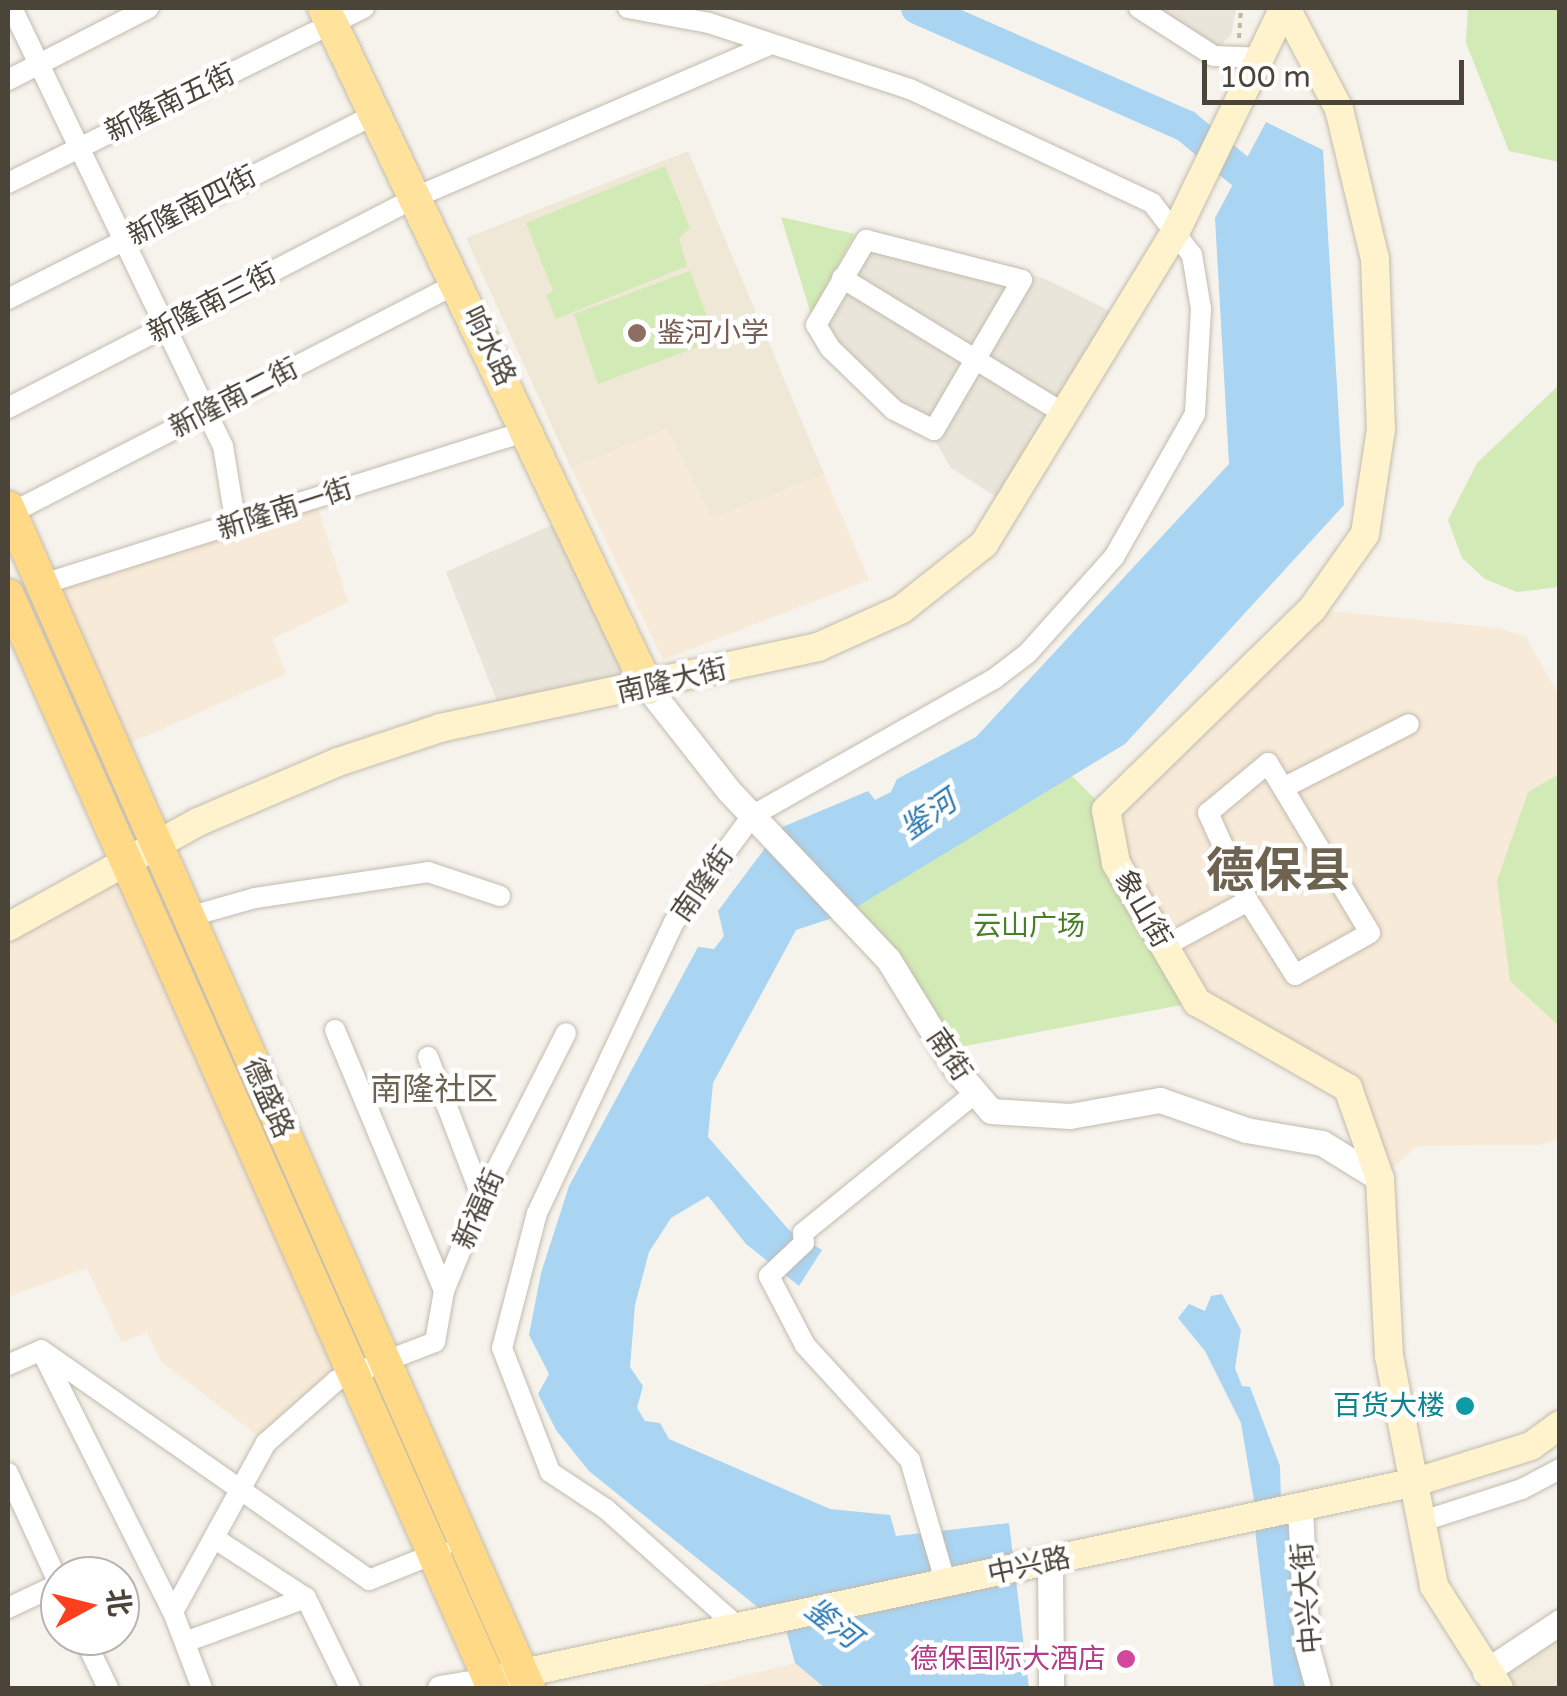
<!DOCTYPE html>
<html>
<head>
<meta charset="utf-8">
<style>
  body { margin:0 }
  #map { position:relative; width:1567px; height:1696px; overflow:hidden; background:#f6f3ec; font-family:"Varela Round","Noto Sans SC",sans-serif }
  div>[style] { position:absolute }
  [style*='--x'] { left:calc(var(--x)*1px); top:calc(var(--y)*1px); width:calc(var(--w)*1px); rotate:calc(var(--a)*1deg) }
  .residential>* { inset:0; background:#eae5da }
  .commercial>* { inset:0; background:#f7ead8 }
  .education>* { inset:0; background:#efe8d6 }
  .green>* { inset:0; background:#d2eab5 }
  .water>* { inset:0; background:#a9d4f2 }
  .river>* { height:32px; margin:-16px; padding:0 16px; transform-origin:16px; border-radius:16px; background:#a9d4f2 }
  .path>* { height:4px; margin-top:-2px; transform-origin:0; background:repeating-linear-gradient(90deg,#c4b79f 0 5px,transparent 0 10px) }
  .roads { filter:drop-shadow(0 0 2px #c2bbae) drop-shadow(0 0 2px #c2bbae) }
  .minor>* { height:20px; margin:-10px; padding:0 10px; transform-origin:10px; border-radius:10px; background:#fff }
  .tertiary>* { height:25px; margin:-12.5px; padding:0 12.5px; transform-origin:12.5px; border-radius:12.5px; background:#fff }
  .secondary>* { height:28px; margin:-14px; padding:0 14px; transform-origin:14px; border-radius:14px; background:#fff3cd }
  .primary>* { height:32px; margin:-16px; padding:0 16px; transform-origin:16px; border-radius:16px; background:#ffe39c }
  .trunk>* { height:32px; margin:-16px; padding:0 16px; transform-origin:16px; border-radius:16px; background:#ffd985 }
  .dots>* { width:28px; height:28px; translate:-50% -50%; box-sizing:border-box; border:5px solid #fff; border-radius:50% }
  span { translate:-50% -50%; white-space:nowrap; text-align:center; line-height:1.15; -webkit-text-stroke:9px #fff; paint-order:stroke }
  .street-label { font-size:28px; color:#4b4439 }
  .education-label { font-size:28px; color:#785e54 }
  .left { translate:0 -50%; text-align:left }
  .park-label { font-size:28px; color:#4a7f2a }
  .culture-label { font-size:28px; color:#0d838f }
  .right { translate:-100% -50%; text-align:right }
  .hotel-label { font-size:28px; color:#b23c85 }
  .water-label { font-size:30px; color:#2e7ab2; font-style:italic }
  .quarter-label { font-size:32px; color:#6e6250 }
  .town-label { font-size:48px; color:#6e6250; font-weight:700 }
  .frame { position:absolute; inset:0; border:10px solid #4b4439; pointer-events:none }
  .north { position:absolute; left:40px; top:1556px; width:100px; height:100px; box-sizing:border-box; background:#fff; border:2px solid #b7b4b0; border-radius:50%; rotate:83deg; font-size:28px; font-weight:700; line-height:40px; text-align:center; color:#4b4439 }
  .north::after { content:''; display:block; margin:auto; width:35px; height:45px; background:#fc3f1d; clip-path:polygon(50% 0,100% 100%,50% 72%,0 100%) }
  .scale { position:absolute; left:1202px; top:60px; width:262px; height:45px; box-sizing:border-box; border:5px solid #4b4439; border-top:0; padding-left:12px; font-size:30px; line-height:35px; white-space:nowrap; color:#4b4439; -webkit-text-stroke:8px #fff; paint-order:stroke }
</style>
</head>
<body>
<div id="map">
  <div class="residential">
    <i style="clip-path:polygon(1147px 8px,1236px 8px,1231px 35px,1216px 50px)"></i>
    <i style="clip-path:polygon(863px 236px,1043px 278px,1112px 312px,998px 498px,951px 468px,934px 439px,812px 325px)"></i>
    <i style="clip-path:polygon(570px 517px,648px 688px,503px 716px,446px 572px)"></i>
  </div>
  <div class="commercial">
    <i style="clip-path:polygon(667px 427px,712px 518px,824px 474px,869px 580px,663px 660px,571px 468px)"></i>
    <i style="clip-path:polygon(318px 508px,348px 602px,272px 639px,286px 674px,120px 748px,51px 590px)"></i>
    <i style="clip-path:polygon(1312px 609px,1498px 628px,1526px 637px,1559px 695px,1559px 1139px,1540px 1145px,1417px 1146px,1380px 1179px,1348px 1088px,1197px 1002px,1116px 863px,1113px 804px)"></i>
    <i style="clip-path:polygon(126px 875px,343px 1370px,262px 1439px,162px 1362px,147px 1333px,121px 1342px,87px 1268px,8px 1297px,8px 936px)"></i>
    <i style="clip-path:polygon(795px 1663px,825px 1688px,694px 1688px)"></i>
  </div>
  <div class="education">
    <i style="clip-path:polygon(688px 151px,824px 474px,712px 518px,667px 428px,571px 468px,466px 238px)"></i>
    <i style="clip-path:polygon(1559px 1630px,1559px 1688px,1499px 1688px,1490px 1681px)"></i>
  </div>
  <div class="green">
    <i style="clip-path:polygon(1468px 8px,1559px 8px,1559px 162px,1509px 151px,1466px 43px)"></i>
    <i style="clip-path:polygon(665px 166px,690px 228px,679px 238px,687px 266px,556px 319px,546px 295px,553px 291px,526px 223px)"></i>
    <i style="clip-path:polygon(781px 217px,855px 234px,811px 314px)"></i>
    <i style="clip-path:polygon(690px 271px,716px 340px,598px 384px,574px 314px)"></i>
    <i style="clip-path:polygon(1559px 385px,1559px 587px,1517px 592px,1485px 579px,1462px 558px,1448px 520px,1477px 463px)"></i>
    <i style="clip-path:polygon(1559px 774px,1560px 774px,1559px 1026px,1510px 981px,1497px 881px,1528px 792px)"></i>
    <i style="clip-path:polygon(1071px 775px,1106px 810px,1197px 1002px,944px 1050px,845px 914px)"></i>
  </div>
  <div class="water">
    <i style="clip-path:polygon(1266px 122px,1323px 150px,1344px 505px,1125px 744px,845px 914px,796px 930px,713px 1083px,708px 1137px,789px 1230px,822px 1250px,799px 1286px,746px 1244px,708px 1196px,671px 1218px,649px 1252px,635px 1305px,630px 1367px,643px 1386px,637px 1408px,645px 1421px,660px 1423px,669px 1439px,830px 1509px,890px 1515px,896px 1536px,1009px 1523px,1029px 1688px,825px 1688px,795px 1663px,786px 1630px,589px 1471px,556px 1430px,538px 1394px,549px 1374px,529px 1335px,541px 1273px,569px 1186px,698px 947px,714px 949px,724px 936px,718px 911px,780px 828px,868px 791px,875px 800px,891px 792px,897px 779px,976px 737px,1229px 464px,1215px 218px)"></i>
    <i style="clip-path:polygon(1222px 1294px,1241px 1330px,1235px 1368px,1242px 1386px,1250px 1387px,1280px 1466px,1281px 1501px,1255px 1506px,1241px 1423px,1205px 1351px,1178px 1318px,1189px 1304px,1205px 1311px,1211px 1296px)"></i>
    <i style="clip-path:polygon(1289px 1523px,1310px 1688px,1274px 1688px,1255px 1530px)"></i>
  </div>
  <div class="river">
    <i style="--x:917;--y:8;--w:294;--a:23.7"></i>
    <i style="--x:1186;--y:126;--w:111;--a:39.9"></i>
  </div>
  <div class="path">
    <i style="--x:1239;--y:38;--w:30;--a:-86"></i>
  </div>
  <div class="roads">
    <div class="minor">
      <i style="--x:12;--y:8;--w:486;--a:64.3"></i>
      <i style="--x:223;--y:446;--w:80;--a:80.7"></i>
      <i style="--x:628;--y:8;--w:82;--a:10.5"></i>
      <i style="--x:709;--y:23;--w:212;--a:18.2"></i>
      <i style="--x:910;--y:89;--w:268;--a:25.2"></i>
      <i style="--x:1152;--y:203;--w:66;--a:52.4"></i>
      <i style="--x:1192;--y:255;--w:55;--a:80.5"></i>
      <i style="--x:1201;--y:309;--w:105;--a:93.3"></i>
      <i style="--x:1195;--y:414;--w:164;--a:119.5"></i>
      <i style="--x:1114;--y:557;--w:129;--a:131.9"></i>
      <i style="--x:1028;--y:653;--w:43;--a:142.6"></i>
      <i style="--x:994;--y:679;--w:278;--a:150.5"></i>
      <i style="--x:752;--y:816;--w:132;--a:126.3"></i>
      <i style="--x:674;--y:922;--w:322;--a:115.2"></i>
      <i style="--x:537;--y:1213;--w:139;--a:104.5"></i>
      <i style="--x:502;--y:1348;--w:133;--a:68.8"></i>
      <i style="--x:550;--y:1472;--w:67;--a:33.5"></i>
      <i style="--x:606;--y:1509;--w:178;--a:41.8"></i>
      <i style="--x:1139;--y:8;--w:89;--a:32.6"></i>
      <i style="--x:1214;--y:56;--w:50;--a:2.3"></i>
      <i style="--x:8;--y:80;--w:158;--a:-27.1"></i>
      <i style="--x:8;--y:183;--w:397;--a:-26.2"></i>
      <i style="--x:866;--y:240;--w:161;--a:14.4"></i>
      <i style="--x:1022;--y:280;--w:174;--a:120.4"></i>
      <i style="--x:934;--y:430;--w:45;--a:-153.4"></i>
      <i style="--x:894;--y:410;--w:89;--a:-135.9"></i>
      <i style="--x:830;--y:348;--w:27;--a:-121"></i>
      <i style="--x:816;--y:325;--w:99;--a:-59.5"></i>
      <i style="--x:842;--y:278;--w:261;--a:31.4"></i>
      <i style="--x:8;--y:299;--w:412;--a:-26.7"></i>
      <i style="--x:8;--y:408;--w:459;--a:-27.3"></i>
      <i style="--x:416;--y:197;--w:382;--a:-23.3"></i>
      <i style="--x:11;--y:513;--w:503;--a:-27.23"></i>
      <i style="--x:40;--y:585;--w:514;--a:-17.55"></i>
      <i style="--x:1268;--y:763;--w:198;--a:59"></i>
      <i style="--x:1370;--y:933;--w:86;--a:150.8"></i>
      <i style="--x:1295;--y:975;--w:88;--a:-122.4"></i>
      <i style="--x:1248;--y:901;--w:97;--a:-114.4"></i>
      <i style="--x:1208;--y:813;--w:78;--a:-39.8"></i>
      <i style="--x:1283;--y:788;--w:141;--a:-26.9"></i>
      <i style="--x:188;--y:917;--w:70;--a:-15.8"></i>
      <i style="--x:255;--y:898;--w:175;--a:-8.5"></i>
      <i style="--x:428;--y:872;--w:76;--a:18.4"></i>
      <i style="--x:1165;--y:946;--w:94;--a:-28.5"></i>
      <i style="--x:335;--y:1030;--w:283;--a:67.3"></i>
      <i style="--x:428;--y:1057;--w:151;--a:69"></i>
      <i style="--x:41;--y:1350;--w:401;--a:35"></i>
      <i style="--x:369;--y:1580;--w:78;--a:-21.9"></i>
      <i style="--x:42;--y:1352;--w:291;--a:63.3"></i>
      <i style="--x:8;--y:1365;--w:36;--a:-24"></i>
      <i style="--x:8;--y:1473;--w:124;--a:65.3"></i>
      <i style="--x:1423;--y:1521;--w:104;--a:-17.9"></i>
      <i style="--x:1522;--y:1489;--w:43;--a:-27.8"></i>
      <i style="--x:214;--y:1538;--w:110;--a:33.1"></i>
      <i style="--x:306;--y:1598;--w:100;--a:63.9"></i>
      <i style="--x:946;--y:1584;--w:129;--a:-106.2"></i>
      <i style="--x:910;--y:1460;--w:156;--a:-132.4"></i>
      <i style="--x:805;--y:1345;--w:78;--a:-117.6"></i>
      <i style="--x:769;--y:1276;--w:48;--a:-43.3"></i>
      <i style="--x:804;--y:1243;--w:10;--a:-96"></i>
      <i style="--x:803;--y:1233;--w:222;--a:-39.1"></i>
      <i style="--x:8;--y:1608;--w:56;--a:-25.2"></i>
      <i style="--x:83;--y:1636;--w:58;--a:64.3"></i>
      <i style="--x:185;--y:1642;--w:129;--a:-20"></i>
      <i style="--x:202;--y:1688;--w:81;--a:-110.9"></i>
      <i style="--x:173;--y:1612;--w:193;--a:-61.2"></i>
      <i style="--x:266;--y:1443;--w:95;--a:-41.6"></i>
      <i style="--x:337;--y:1380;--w:105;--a:-21.2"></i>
      <i style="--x:435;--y:1342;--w:52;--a:-80"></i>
      <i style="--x:444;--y:1291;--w:100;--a:-67.8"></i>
      <i style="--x:482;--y:1198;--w:185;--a:-63"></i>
    </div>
    <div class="tertiary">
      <i style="--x:648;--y:688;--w:131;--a:51.8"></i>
      <i style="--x:729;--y:791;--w:231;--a:46.6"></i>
      <i style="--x:888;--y:959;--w:132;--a:58.4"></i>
      <i style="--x:957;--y:1071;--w:52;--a:49.6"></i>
      <i style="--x:991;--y:1111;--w:79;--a:3.6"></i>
      <i style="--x:1070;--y:1116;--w:91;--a:-10.1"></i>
      <i style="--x:1160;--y:1100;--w:91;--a:19.2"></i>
      <i style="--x:1246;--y:1130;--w:77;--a:9.7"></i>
      <i style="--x:1322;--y:1143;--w:68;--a:31.8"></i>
      <i style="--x:1300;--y:1508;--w:140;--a:87.1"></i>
      <i style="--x:1307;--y:1648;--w:41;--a:74.6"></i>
      <i style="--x:1050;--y:1562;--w:126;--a:89.5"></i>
      <i style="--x:1485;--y:1672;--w:90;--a:-33.7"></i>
      <i style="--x:440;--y:1688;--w:50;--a:-9.3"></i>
    </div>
    <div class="secondary">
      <i style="--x:1286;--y:8;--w:114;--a:62.3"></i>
      <i style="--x:1339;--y:109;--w:154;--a:76.5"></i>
      <i style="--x:1375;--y:259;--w:170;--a:88"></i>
      <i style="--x:1381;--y:429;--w:106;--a:98.7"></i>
      <i style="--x:1365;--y:534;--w:92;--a:125.2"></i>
      <i style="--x:1312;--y:609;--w:288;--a:135.7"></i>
      <i style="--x:1106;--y:810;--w:54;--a:79.3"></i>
      <i style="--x:1116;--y:863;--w:161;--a:59.8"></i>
      <i style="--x:1197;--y:1002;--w:174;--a:29.7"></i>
      <i style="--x:1348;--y:1088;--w:96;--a:70.6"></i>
      <i style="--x:1380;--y:1179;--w:177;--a:87.1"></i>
      <i style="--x:1389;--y:1356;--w:234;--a:78.9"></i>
      <i style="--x:1434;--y:1586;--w:121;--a:57.5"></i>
      <i style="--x:8;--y:927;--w:217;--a:-28.9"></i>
      <i style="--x:198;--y:822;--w:152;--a:-23.2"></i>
      <i style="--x:338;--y:762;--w:108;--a:-18.4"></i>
      <i style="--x:440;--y:728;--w:387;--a:-12.1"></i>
      <i style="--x:818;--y:647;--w:92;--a:-24.3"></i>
      <i style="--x:902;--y:609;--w:105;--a:-38.4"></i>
      <i style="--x:984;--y:544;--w:367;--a:-58.5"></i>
      <i style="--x:1176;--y:231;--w:248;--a:-64.2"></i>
      <i style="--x:504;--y:1677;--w:933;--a:-12.07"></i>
      <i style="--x:1416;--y:1482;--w:121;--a:-17.4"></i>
      <i style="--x:1531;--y:1446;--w:36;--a:-36"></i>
    </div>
    <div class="primary">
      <i style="--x:324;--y:8;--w:753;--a:64.52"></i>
    </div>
    <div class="trunk">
      <i style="--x:8;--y:507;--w:1291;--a:66.2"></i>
      <i style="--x:8;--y:595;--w:1196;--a:66.07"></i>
    </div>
  </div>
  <div class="dots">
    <i style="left:637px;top:333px;background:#8d6e63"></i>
    <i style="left:1465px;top:1406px;background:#0f9aa8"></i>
    <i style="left:1126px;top:1659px;background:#d1479c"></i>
  </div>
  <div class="street-label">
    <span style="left:170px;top:103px;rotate:-26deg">新隆南五街</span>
    <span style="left:192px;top:206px;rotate:-27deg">新隆南四街</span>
    <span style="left:212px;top:303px;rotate:-27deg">新隆南三街</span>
    <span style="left:489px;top:346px;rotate:64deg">响水路</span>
    <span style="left:234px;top:398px;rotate:-27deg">新隆南二街</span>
    <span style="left:285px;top:509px;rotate:-18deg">新隆南一街</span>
    <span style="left:672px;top:681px;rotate:-13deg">南隆大街</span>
    <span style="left:703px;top:884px;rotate:-55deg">南隆街</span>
    <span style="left:1143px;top:909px;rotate:60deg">象山街</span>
    <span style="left:949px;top:1055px;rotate:56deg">南街</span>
    <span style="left:268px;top:1098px;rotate:66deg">德盛路</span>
    <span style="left:479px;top:1209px;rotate:-66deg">新福街</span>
    <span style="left:1029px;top:1566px;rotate:-12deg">中兴路</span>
    <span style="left:1307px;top:1598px;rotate:-95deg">中兴大街</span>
  </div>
  <div class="education-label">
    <span class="left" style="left:657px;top:333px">鉴河小学</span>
  </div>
  <div class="park-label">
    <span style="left:1029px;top:926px">云山广场</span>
  </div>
  <div class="culture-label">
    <span class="right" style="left:1445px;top:1406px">百货大楼</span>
  </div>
  <div class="hotel-label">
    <span class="right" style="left:1106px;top:1659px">德保国际大酒店</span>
  </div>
  <div class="water-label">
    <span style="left:929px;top:816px;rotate:-35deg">鉴河</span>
    <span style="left:832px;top:1624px;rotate:38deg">鉴河</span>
  </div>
  <div class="quarter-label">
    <span style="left:434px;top:1090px">南隆社区</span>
  </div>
  <div class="town-label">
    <span style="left:1278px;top:873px">德保县</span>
  </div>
  <div class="frame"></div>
  <div class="north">北</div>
  <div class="scale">100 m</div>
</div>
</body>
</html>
